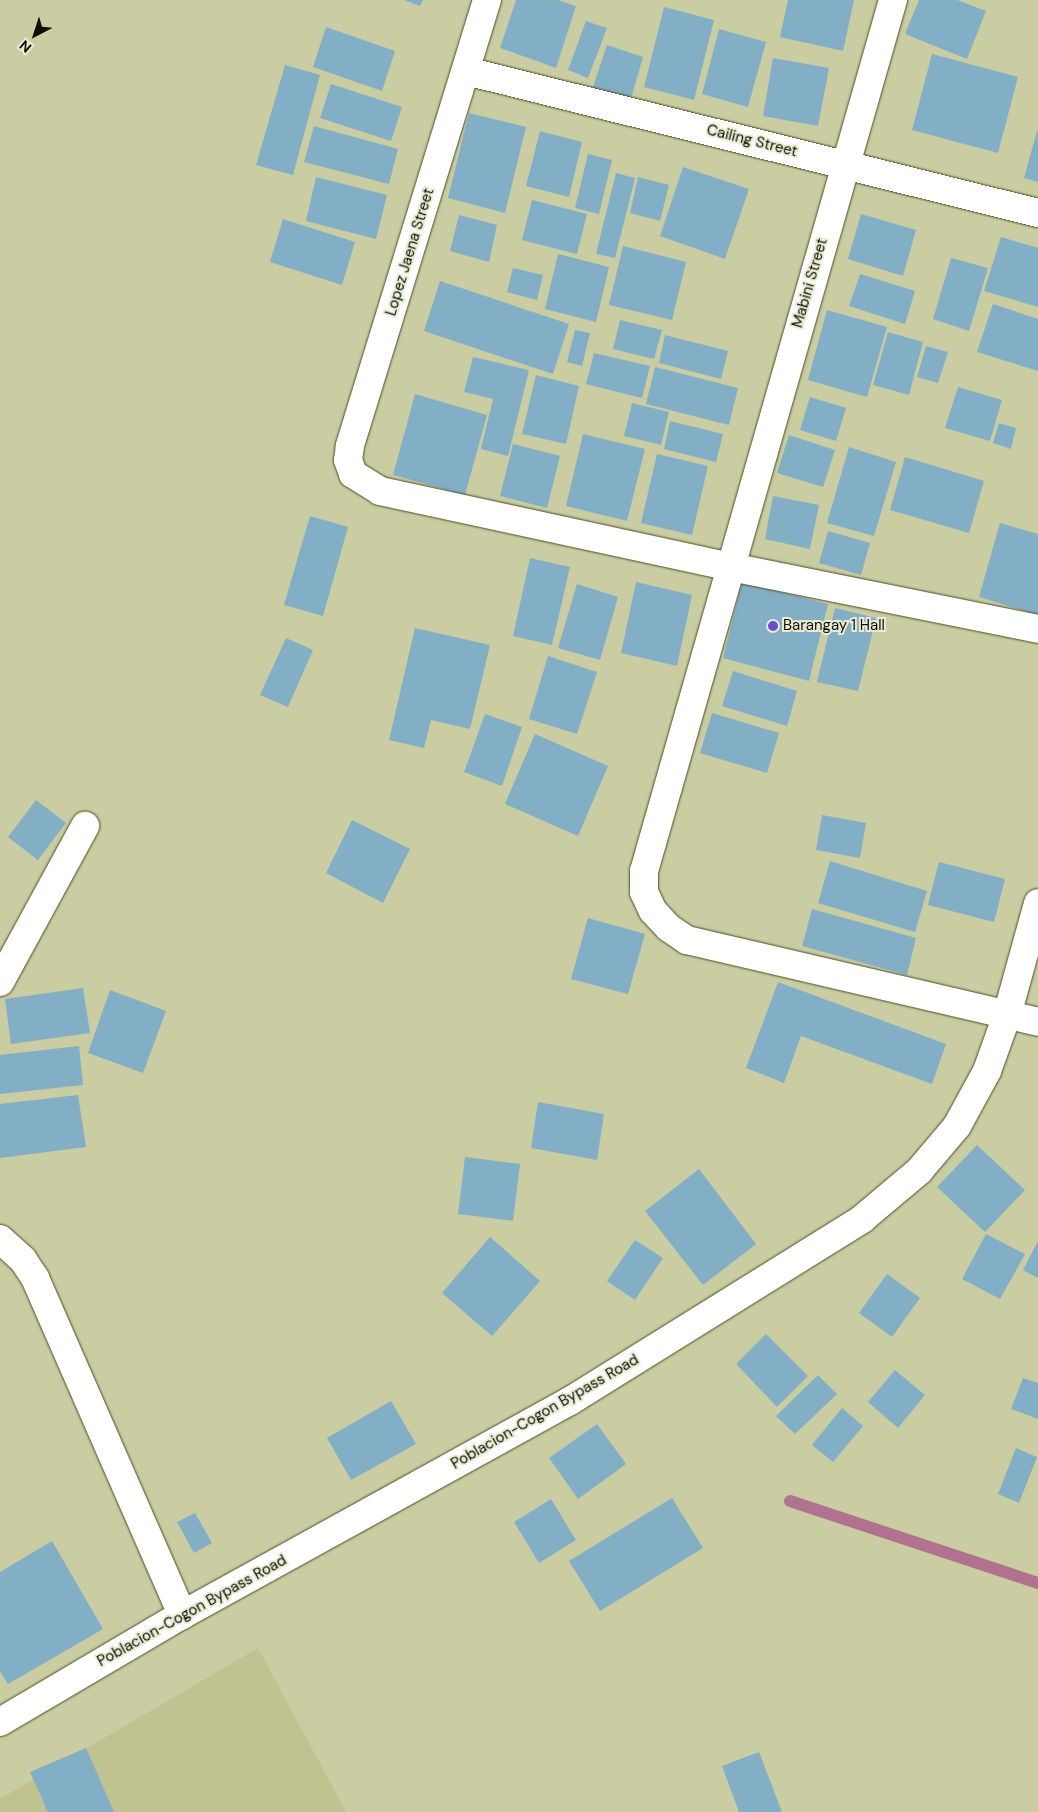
<!DOCTYPE html>
<html>
<head>
<meta charset="utf-8">
<style>
  body { margin:0 }
  #map { position:relative; width:1038px; height:1812px; overflow:hidden; background:#cacca1; font-family:"DM Sans",sans-serif }
  div>[style] { position:absolute }
  [style*='--x'] { left:calc(var(--x)*1px); top:calc(var(--y)*1px); width:calc(var(--w)*1px); rotate:calc(var(--a)*1deg) }
  .built>* { inset:0; background:#c0c28f }
  .stream>* { height:12px; margin:-6px; padding:0 6px; transform-origin:6px; border-radius:6px; background:#af7390 }
  .building>* { inset:0; background:#82afc5 }
  .roads { filter:drop-shadow(0 0 1px #4c4d26) drop-shadow(0 0 1px #4c4d26) }
  .minor>* { height:28px; margin:-14px; padding:0 14px; transform-origin:14px; border-radius:14px; background:#fff }
  .secondary>* { height:28px; margin:-14px; padding:0 14px; transform-origin:14px; border-radius:14px; background:#fff }
  .dots>* { width:14px; height:14px; translate:-50% -50%; box-sizing:border-box; border:2px solid #e9ebd5; border-radius:50% }
  span { translate:-50% -50%; white-space:nowrap; text-align:center; line-height:1.15; -webkit-text-stroke:4px #e9ebd5; paint-order:stroke }
  .street-label { font-size:15px; color:#0e0e02 }
  .poi-label { font-size:15px; color:#0e0e02 }
  .left { translate:0 -50%; text-align:left }
  .north { position:absolute; left:10px; top:10px; width:50px; height:50px; -webkit-text-stroke:4px #e9ebd5; paint-order:stroke; rotate:220deg; font-size:14px; font-weight:700; line-height:20px; text-align:center; color:#0e0e02 }
  .north::after { content:''; display:block; margin:auto; width:18px; height:22px; background:#0e0e02; clip-path:polygon(50% 0,100% 100%,50% 72%,0 100%) }
</style>
</head>
<body>
<div id="map">
  <div class="built">
    <i style="clip-path:polygon(258px 1648px,346px 1812px,0 1812px,0 1799px)"></i>
  </div>
  <div class="stream">
    <i style="--x:790;--y:1501;--w:261;--a:18.3"></i>
  </div>
  <div class="building">
    <i style="clip-path:polygon(404px 0,423px 0,420px 6px)"></i>
    <i style="clip-path:polygon(516px 0,558px 0,576px 6px,556px 68px,500px 48px)"></i>
    <i style="clip-path:polygon(788px 0,854px 0,843px 51px,780px 37px)"></i>
    <i style="clip-path:polygon(919px 0,957px 0,986px 11px,967px 59px,905px 34px)"></i>
    <i style="clip-path:polygon(664px 7px,714px 20px,694px 100px,644px 87px)"></i>
    <i style="clip-path:polygon(586px 21px,607px 28px,588px 78px,568px 70px)"></i>
    <i style="clip-path:polygon(326px 27px,395px 51px,382px 91px,313px 67px)"></i>
    <i style="clip-path:polygon(719px 29px,766px 42px,748px 107px,702px 94px)"></i>
    <i style="clip-path:polygon(607px 45px,643px 57px,630px 102px,592px 90px)"></i>
    <i style="clip-path:polygon(932px 54px,1018px 77px,998px 153px,912px 130px)"></i>
    <i style="clip-path:polygon(773px 58px,829px 68px,818px 126px,763px 116px)"></i>
    <i style="clip-path:polygon(285px 65px,320px 75px,293px 175px,256px 165px)"></i>
    <i style="clip-path:polygon(331px 84px,402px 107px,391px 141px,320px 118px)"></i>
    <i style="clip-path:polygon(469px 113px,526px 127px,505px 213px,448px 198px)"></i>
    <i style="clip-path:polygon(314px 126px,398px 149px,389px 184px,304px 162px)"></i>
    <i style="clip-path:polygon(540px 131px,582px 142px,569px 197px,526px 186px)"></i>
    <i style="clip-path:polygon(1037px 131px,1038px 131px,1038px 182px,1024px 178px)"></i>
    <i style="clip-path:polygon(588px 154px,612px 160px,599px 214px,575px 208px)"></i>
    <i style="clip-path:polygon(683px 167px,749px 189px,725px 259px,660px 236px)"></i>
    <i style="clip-path:polygon(616px 173px,635px 178px,615px 258px,596px 254px)"></i>
    <i style="clip-path:polygon(316px 177px,387px 195px,376px 239px,306px 221px)"></i>
    <i style="clip-path:polygon(638px 177px,669px 185px,660px 221px,630px 213px)"></i>
    <i style="clip-path:polygon(532px 200px,587px 214px,577px 254px,522px 240px)"></i>
    <i style="clip-path:polygon(861px 214px,916px 230px,903px 276px,848px 259px)"></i>
    <i style="clip-path:polygon(459px 215px,497px 225px,489px 262px,450px 251px)"></i>
    <i style="clip-path:polygon(283px 219px,355px 242px,342px 285px,270px 262px)"></i>
    <i style="clip-path:polygon(1001px 237px,1038px 248px,1038px 307px,984px 291px)"></i>
    <i style="clip-path:polygon(623px 246px,686px 262px,672px 320px,609px 305px)"></i>
    <i style="clip-path:polygon(558px 254px,609px 267px,596px 322px,545px 309px)"></i>
    <i style="clip-path:polygon(951px 258px,988px 268px,969px 331px,933px 319px)"></i>
    <i style="clip-path:polygon(513px 268px,543px 275px,537px 300px,507px 292px)"></i>
    <i style="clip-path:polygon(860px 274px,915px 291px,905px 324px,849px 306px)"></i>
    <i style="clip-path:polygon(440px 281px,569px 324px,553px 374px,424px 331px)"></i>
    <i style="clip-path:polygon(993px 304px,1038px 319px,1038px 371px,977px 352px)"></i>
    <i style="clip-path:polygon(827px 310px,887px 327px,867px 397px,808px 380px)"></i>
    <i style="clip-path:polygon(620px 320px,662px 330px,654px 359px,613px 349px)"></i>
    <i style="clip-path:polygon(575px 330px,590px 333px,582px 366px,567px 362px)"></i>
    <i style="clip-path:polygon(888px 332px,923px 342px,909px 395px,873px 385px)"></i>
    <i style="clip-path:polygon(665px 335px,728px 351px,721px 379px,659px 363px)"></i>
    <i style="clip-path:polygon(926px 346px,948px 352px,938px 383px,917px 377px)"></i>
    <i style="clip-path:polygon(594px 353px,650px 366px,642px 398px,586px 384px)"></i>
    <i style="clip-path:polygon(473px 357px,529px 370px,508px 456px,481px 449px,493px 399px,464px 392px)"></i>
    <i style="clip-path:polygon(655px 367px,738px 388px,729px 425px,646px 404px)"></i>
    <i style="clip-path:polygon(536px 375px,579px 386px,566px 444px,522px 434px)"></i>
    <i style="clip-path:polygon(958px 387px,1002px 400px,990px 441px,945px 428px)"></i>
    <i style="clip-path:polygon(415px 394px,487px 415px,465px 495px,393px 475px)"></i>
    <i style="clip-path:polygon(810px 397px,846px 408px,836px 441px,800px 430px)"></i>
    <i style="clip-path:polygon(632px 403px,669px 412px,661px 445px,624px 436px)"></i>
    <i style="clip-path:polygon(670px 421px,723px 434px,716px 462px,664px 449px)"></i>
    <i style="clip-path:polygon(999px 423px,1016px 428px,1011px 449px,993px 443px)"></i>
    <i style="clip-path:polygon(583px 434px,645px 449px,627px 521px,566px 506px)"></i>
    <i style="clip-path:polygon(789px 435px,835px 450px,823px 487px,777px 473px)"></i>
    <i style="clip-path:polygon(513px 444px,560px 456px,547px 508px,500px 496px)"></i>
    <i style="clip-path:polygon(849px 447px,896px 462px,874px 536px,827px 523px)"></i>
    <i style="clip-path:polygon(657px 454px,708px 466px,692px 535px,641px 523px)"></i>
    <i style="clip-path:polygon(905px 457px,984px 481px,969px 533px,890px 510px)"></i>
    <i style="clip-path:polygon(773px 496px,819px 505px,810px 549px,765px 539px)"></i>
    <i style="clip-path:polygon(310px 516px,348px 527px,323px 616px,284px 605px)"></i>
    <i style="clip-path:polygon(1000px 523px,1038px 534px,1038px 615px,979px 597px)"></i>
    <i style="clip-path:polygon(828px 531px,870px 543px,861px 575px,819px 563px)"></i>
    <i style="clip-path:polygon(530px 558px,570px 567px,552px 645px,513px 636px)"></i>
    <i style="clip-path:polygon(636px 582px,692px 595px,677px 666px,621px 653px)"></i>
    <i style="clip-path:polygon(742px 582px,828px 604px,809px 681px,723px 658px)"></i>
    <i style="clip-path:polygon(577px 584px,618px 597px,600px 660px,558px 648px)"></i>
    <i style="clip-path:polygon(835px 608px,876px 618px,858px 691px,817px 682px)"></i>
    <i style="clip-path:polygon(415px 628px,490px 645px,470px 729px,431px 720px,424px 748px,389px 740px)"></i>
    <i style="clip-path:polygon(286px 638px,313px 650px,288px 707px,260px 695px)"></i>
    <i style="clip-path:polygon(548px 656px,597px 672px,577px 734px,529px 719px)"></i>
    <i style="clip-path:polygon(733px 671px,797px 691px,787px 726px,722px 706px)"></i>
    <i style="clip-path:polygon(712px 713px,779px 733px,767px 773px,700px 753px)"></i>
    <i style="clip-path:polygon(485px 714px,522px 727px,502px 786px,464px 772px)"></i>
    <i style="clip-path:polygon(535px 734px,608px 766px,578px 836px,505px 804px)"></i>
    <i style="clip-path:polygon(36px 800px,66px 823px,38px 860px,8px 837px)"></i>
    <i style="clip-path:polygon(822px 815px,866px 823px,860px 858px,816px 850px)"></i>
    <i style="clip-path:polygon(352px 820px,410px 849px,383px 903px,326px 873px)"></i>
    <i style="clip-path:polygon(830px 861px,927px 891px,915px 932px,818px 903px)"></i>
    <i style="clip-path:polygon(939px 862px,1005px 879px,994px 922px,928px 905px)"></i>
    <i style="clip-path:polygon(812px 909px,916px 938px,907px 975px,802px 946px)"></i>
    <i style="clip-path:polygon(588px 918px,645px 934px,628px 994px,571px 979px)"></i>
    <i style="clip-path:polygon(778px 982px,946px 1044px,932px 1084px,801px 1036px,784px 1083px,746px 1068px)"></i>
    <i style="clip-path:polygon(83px 988px,90px 1033px,11px 1044px,5px 999px)"></i>
    <i style="clip-path:polygon(110px 990px,166px 1011px,143px 1073px,88px 1053px)"></i>
    <i style="clip-path:polygon(79px 1046px,83px 1085px,0 1094px,0 1055px)"></i>
    <i style="clip-path:polygon(78px 1095px,86px 1147px,0 1158px,0 1104px)"></i>
    <i style="clip-path:polygon(538px 1102px,604px 1114px,597px 1160px,531px 1148px)"></i>
    <i style="clip-path:polygon(977px 1145px,1025px 1190px,985px 1232px,937px 1187px)"></i>
    <i style="clip-path:polygon(465px 1157px,520px 1164px,513px 1221px,458px 1214px)"></i>
    <i style="clip-path:polygon(699px 1169px,756px 1244px,703px 1285px,645px 1211px)"></i>
    <i style="clip-path:polygon(986px 1234px,1025px 1254px,1000px 1299px,962px 1279px)"></i>
    <i style="clip-path:polygon(490px 1237px,540px 1281px,492px 1336px,442px 1293px)"></i>
    <i style="clip-path:polygon(635px 1240px,663px 1258px,635px 1300px,607px 1281px)"></i>
    <i style="clip-path:polygon(1038px 1241px,1038px 1278px,1023px 1270px)"></i>
    <i style="clip-path:polygon(887px 1274px,920px 1298px,892px 1337px,859px 1313px)"></i>
    <i style="clip-path:polygon(766px 1334px,808px 1376px,777px 1407px,736px 1364px)"></i>
    <i style="clip-path:polygon(895px 1370px,925px 1395px,898px 1428px,868px 1402px)"></i>
    <i style="clip-path:polygon(818px 1375px,837px 1394px,795px 1434px,776px 1416px)"></i>
    <i style="clip-path:polygon(1023px 1378px,1038px 1383px,1038px 1419px,1011px 1409px)"></i>
    <i style="clip-path:polygon(391px 1401px,416px 1444px,351px 1480px,327px 1438px)"></i>
    <i style="clip-path:polygon(842px 1408px,863px 1426px,833px 1462px,812px 1445px)"></i>
    <i style="clip-path:polygon(597px 1424px,626px 1464px,578px 1499px,549px 1458px)"></i>
    <i style="clip-path:polygon(1016px 1448px,1037px 1457px,1019px 1503px,998px 1494px)"></i>
    <i style="clip-path:polygon(672px 1498px,703px 1548px,600px 1611px,569px 1561px)"></i>
    <i style="clip-path:polygon(551px 1499px,576px 1540px,539px 1563px,514px 1522px)"></i>
    <i style="clip-path:polygon(195px 1513px,212px 1543px,194px 1553px,177px 1522px)"></i>
    <i style="clip-path:polygon(52px 1541px,103px 1629px,8px 1684px,0 1671px,0 1572px)"></i>
    <i style="clip-path:polygon(86px 1748px,114px 1812px,48px 1812px,30px 1772px)"></i>
    <i style="clip-path:polygon(759px 1752px,782px 1812px,739px 1812px,722px 1766px)"></i>
  </div>
  <div class="roads">
    <div class="minor">
      <i style="--x:487;--y:0;--w:467;--a:107.1"></i>
      <i style="--x:350;--y:446;--w:14;--a:98"></i>
      <i style="--x:348;--y:460;--w:15;--a:70"></i>
      <i style="--x:353;--y:474;--w:32;--a:32"></i>
      <i style="--x:380;--y:491;--w:359;--a:12.2"></i>
      <i style="--x:731;--y:567;--w:313;--a:11.4"></i>
      <i style="--x:893;--y:0;--w:906;--a:105.95"></i>
      <i style="--x:644;--y:871;--w:21;--a:90"></i>
      <i style="--x:644;--y:892;--w:21;--a:65"></i>
      <i style="--x:653;--y:911;--w:23;--a:47"></i>
      <i style="--x:669;--y:928;--w:22;--a:34"></i>
      <i style="--x:687;--y:940;--w:360;--a:13.1"></i>
      <i style="--x:466;--y:71;--w:589;--a:13.94"></i>
      <i style="--x:0;--y:982;--w:178;--a:-61.4"></i>
      <i style="--x:0;--y:1239;--w:31;--a:42"></i>
      <i style="--x:23;--y:1260;--w:22;--a:56"></i>
      <i style="--x:35;--y:1278;--w:368;--a:66.4"></i>
    </div>
    <div class="secondary">
      <i style="--x:0;--y:1722;--w:211;--a:-30.5"></i>
      <i style="--x:182;--y:1615;--w:443;--a:-28.9"></i>
      <i style="--x:570;--y:1401;--w:344;--a:-31.9"></i>
      <i style="--x:862;--y:1219;--w:75;--a:-40.1"></i>
      <i style="--x:919;--y:1171;--w:59;--a:-49.8"></i>
      <i style="--x:957;--y:1126;--w:63;--a:-61.4"></i>
      <i style="--x:987;--y:1071;--w:59;--a:-70.3"></i>
      <i style="--x:1007;--y:1015;--w:116;--a:-74.5"></i>
    </div>
  </div>
  <div class="dots">
    <i style="left:773px;top:626px;background:#6c4fc8"></i>
  </div>
  <div class="street-label">
    <span style="left:752px;top:141px;rotate:14deg">Cailing Street</span>
    <span style="left:410px;top:252px;rotate:-73deg">Lopez Jaena Street</span>
    <span style="left:810px;top:283px;rotate:-74deg">Mabini Street</span>
    <span style="left:545px;top:1412px;rotate:-30deg">Poblacion-Cogon Bypass Road</span>
    <span style="left:192px;top:1611px;rotate:-29deg">Poblacion-Cogon Bypass Road</span>
  </div>
  <div class="poi-label">
    <span class="left" style="left:783px;top:626px">Barangay 1 Hall</span>
  </div>
  <div class="north">N</div>
</div>
</body>
</html>
